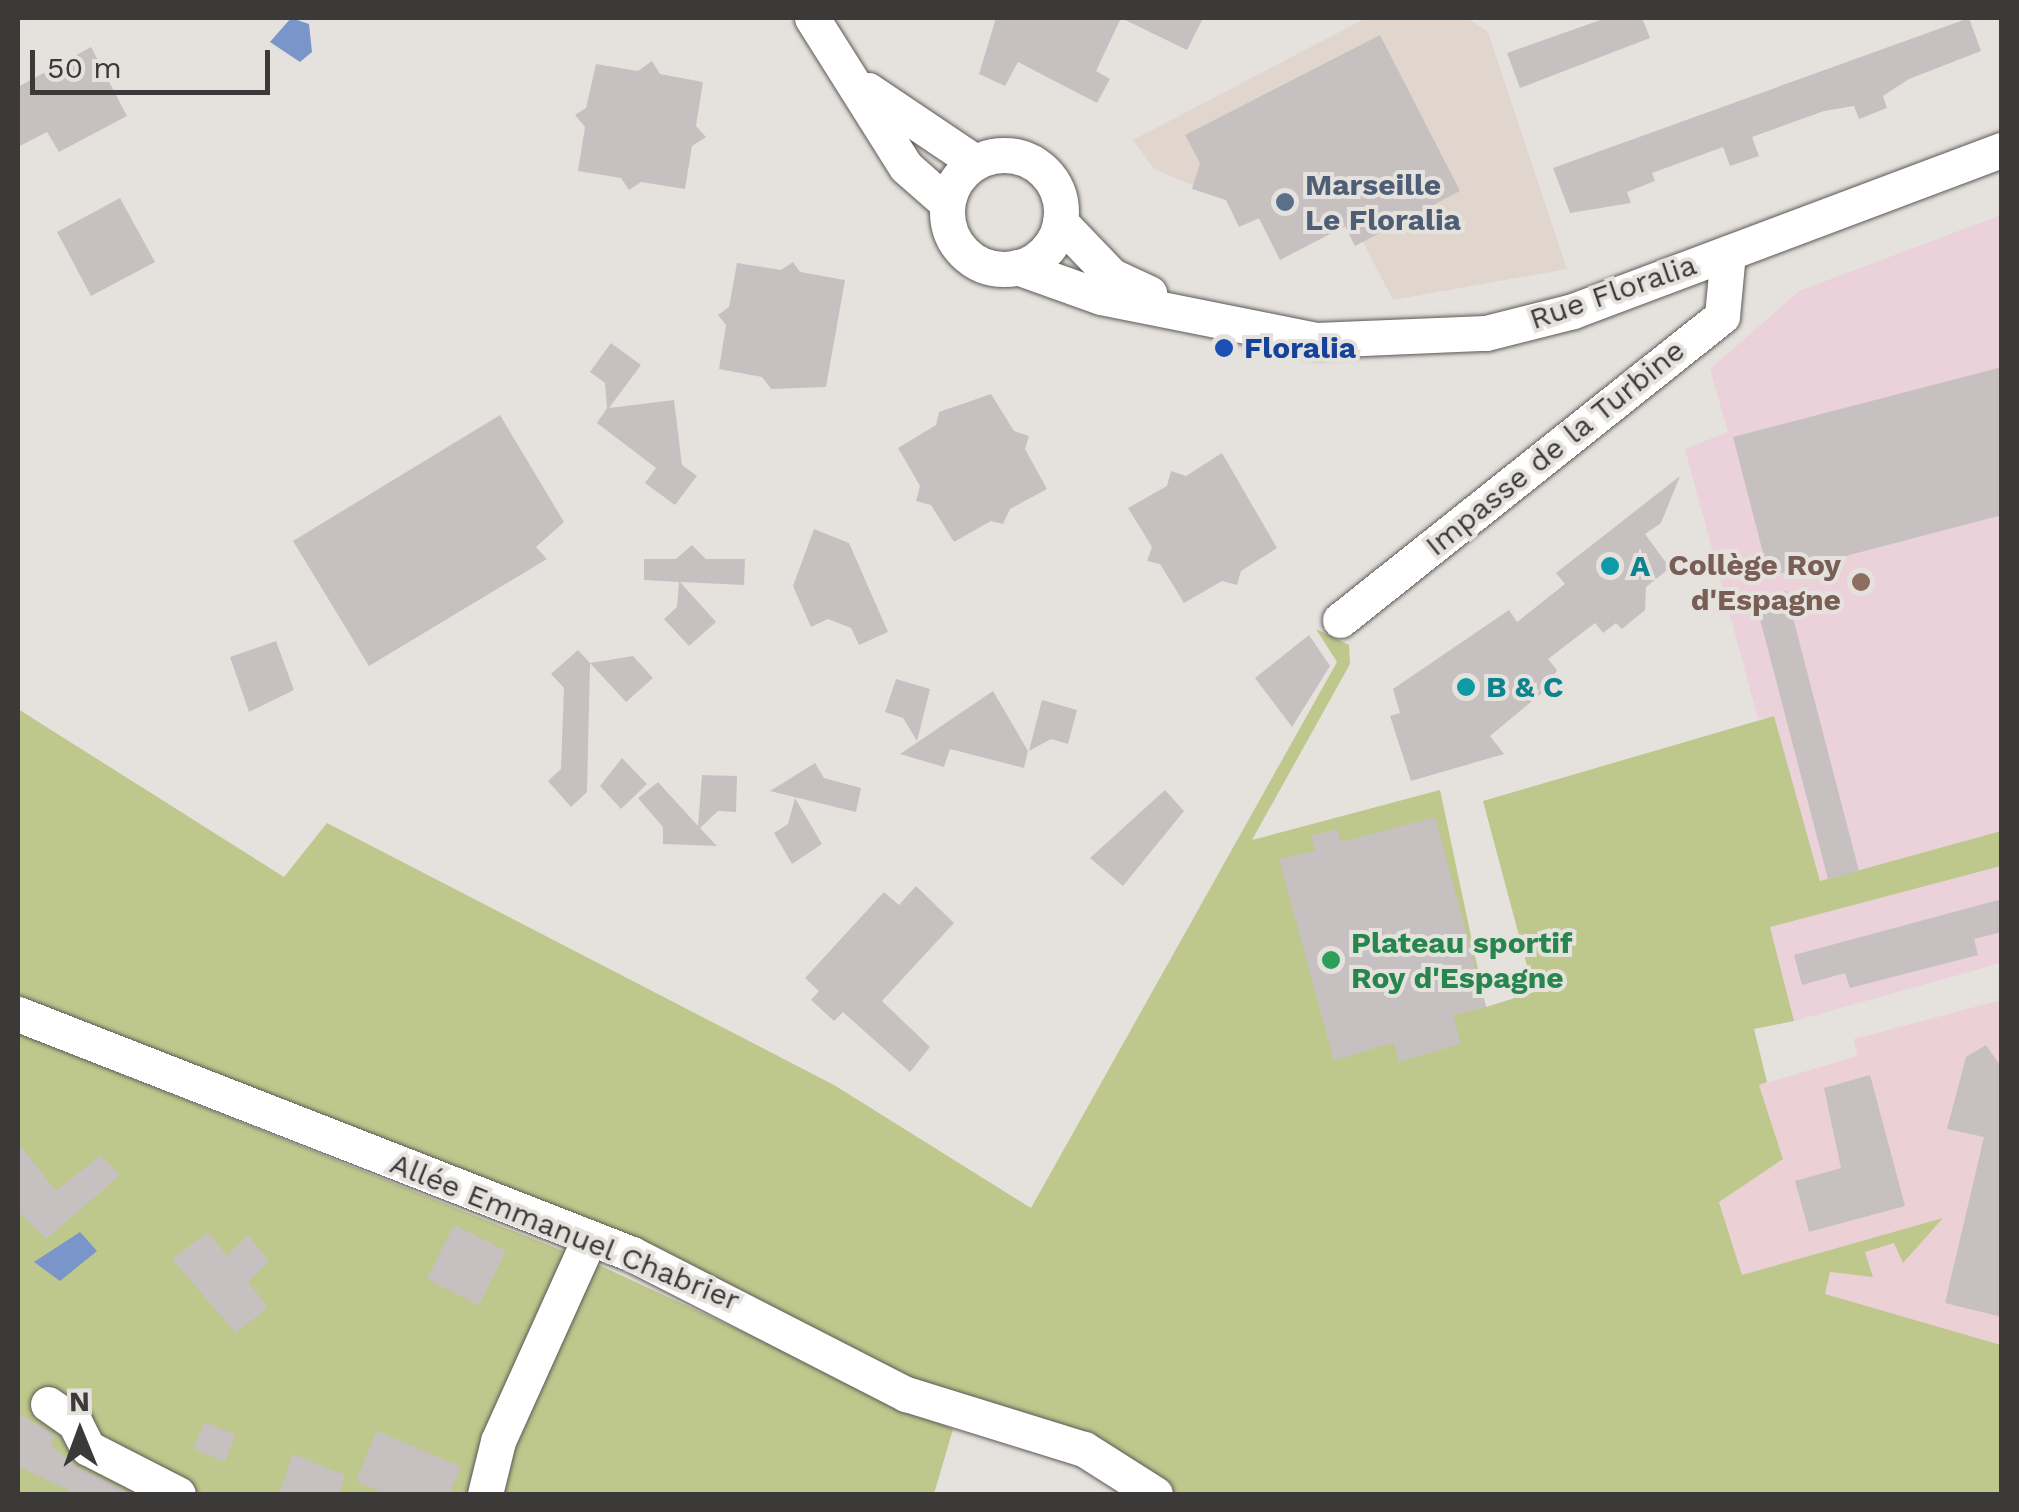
<!DOCTYPE html>
<html>
<head>
<meta charset="utf-8">
<style>
  body { margin:0 }
  #map { position:relative; width:2019px; height:1512px; overflow:hidden; background:#e5e2de; font-family:"Work Sans",sans-serif }
  div>[style] { position:absolute }
  [style*='--x'] { left:calc(var(--x)*1px); top:calc(var(--y)*1px); width:calc(var(--w)*1px); rotate:calc(var(--a)*1deg) }
  .commercial>* { inset:0; background:#ebd1d6 }
  .built>* { inset:0; background:#e0d6cd }
  .education>* { inset:0; background:#ead1da }
  .green>* { inset:0; background:#bec78c }
  .water>* { inset:0; background:#7a95c9 }
  .building>* { inset:0; background:#c6c1c0 }
  .roads { filter:drop-shadow(0 0 2px #5c5956) drop-shadow(0 0 2px #5c5956) }
  .minor>* { height:35px; margin:-17.5px; padding:0 17.5px; transform-origin:17.5px; border-radius:17.5px; background:#fff }
  .minor>.ring { margin:-17.5px; padding:0; box-sizing:content-box; background:none; border:35px solid #fff; border-radius:50% }
  .dots>* { width:28px; height:28px; translate:-50% -50%; box-sizing:border-box; border:5px solid #e5e2de; border-radius:50% }
  span { translate:-50% -50%; white-space:nowrap; text-align:center; line-height:1.15; -webkit-text-stroke:8px #e5e2de; paint-order:stroke }
  .service-label { font-size:30px; color:#4e5e75; font-weight:700 }
  .left { translate:0 -50%; text-align:left }
  .street-label { font-size:30px; color:#3c3a39 }
  .transit-label { font-size:30px; color:#164399; font-weight:700 }
  .education-label { font-size:30px; color:#785e54; font-weight:700 }
  .right { translate:-100% -50%; text-align:right }
  .culture-label { font-size:30px; color:#0d838f; font-weight:700 }
  .leisure-label { font-size:30px; color:#27864d; font-weight:700 }
  .frame { position:absolute; inset:0; border:20px solid #3c3a39; pointer-events:none }
  .north { position:absolute; left:30px; top:1382px; width:100px; height:100px; -webkit-text-stroke:8px #e5e2de; paint-order:stroke; rotate:359deg; font-size:28px; font-weight:700; line-height:40px; text-align:center; color:#3c3a39 }
  .north::after { content:''; display:block; margin:auto; width:35px; height:45px; background:#3c3a39; clip-path:polygon(50% 0,100% 100%,50% 72%,0 100%) }
  .scale { position:absolute; left:30px; top:50px; width:240px; height:45px; box-sizing:border-box; border:5px solid #3c3a39; border-top:0; padding-left:12px; font-size:30px; line-height:35px; white-space:nowrap; color:#3c3a39; -webkit-text-stroke:8px #e5e2de; paint-order:stroke }
</style>
</head>
<body>
<div id="map">
  <div class="commercial">
    <i style="clip-path:polygon(2001px 1000px,2001px 1345px,1742px 1275px,1719px 1201px,1783px 1159px,1759px 1085px,1857px 1056px,1854px 1039px)"></i>
  </div>
  <div class="built">
    <i style="clip-path:polygon(1366px 18px,1468px 18px,1488px 32px,1567px 269px,1393px 300px,1363px 242px,1355px 246px,1345px 227px,1280px 260px,1259px 219px,1239px 227px,1226px 200px,1154px 169px,1133px 140px)"></i>
  </div>
  <div class="education">
    <i style="clip-path:polygon(2001px 215px,2001px 831px,1820px 881px,1774px 716px,1758px 719px,1685px 449px,1728px 432px,1710px 369px,1799px 291px)"></i>
    <i style="clip-path:polygon(2001px 866px,2001px 963px,1794px 1021px,1770px 927px)"></i>
  </div>
  <div class="green">
    <i style="clip-path:polygon(1316px 629px,1349px 645px,1350px 664px,1252px 840px,1440px 790px,1486px 1007px,1534px 992px,1483px 801px,1774px 716px,1820px 881px,2001px 831px,2001px 866px,1770px 927px,1794px 1021px,1754px 1029px,1767px 1082px,1759px 1085px,1783px 1159px,1719px 1202px,1742px 1275px,1943px 1218px,1903px 1263px,1894px 1243px,1865px 1252px,1873px 1277px,1830px 1272px,1825px 1294px,2001px 1345px,2001px 1494px,1170px 1494px,18px 1001px,18px 709px,284px 877px,327px 823px,834px 1085px,1031px 1208px,1337px 662px)"></i>
    <i style="clip-path:polygon(18px 1033px,601px 1266px,953px 1429px,934px 1494px,18px 1494px)"></i>
  </div>
  <div class="water">
    <i style="clip-path:polygon(291px 18px,309px 24px,312px 52px,300px 62px,270px 42px)"></i>
    <i style="clip-path:polygon(80px 1232px,97px 1251px,60px 1281px,34px 1262px)"></i>
  </div>
  <div class="building">
    <i style="clip-path:polygon(996px 18px,1203px 18px,1187px 50px,1121px 18px,1096px 71px,1110px 79px,1097px 103px,1018px 62px,1005px 86px,979px 74px)"></i>
    <i style="clip-path:polygon(1606px 18px,1642px 18px,1650px 38px,1520px 88px,1507px 53px)"></i>
    <i style="clip-path:polygon(1969px 18px,1981px 51px,1909px 79px,1883px 96px,1887px 108px,1859px 119px,1854px 106px,1824px 111px,1752px 137px,1759px 156px,1730px 166px,1723px 147px,1652px 173px,1655px 181px,1627px 192px,1631px 203px,1570px 213px,1553px 168px)"></i>
    <i style="clip-path:polygon(1380px 35px,1460px 191px,1355px 246px,1345px 226px,1280px 260px,1259px 218px,1239px 227px,1226px 200px,1192px 189px,1200px 163px,1185px 135px)"></i>
    <i style="clip-path:polygon(91px 47px,127px 116px,59px 152px,47px 132px,18px 147px,18px 87px)"></i>
    <i style="clip-path:polygon(652px 61px,660px 74px,703px 82px,696px 126px,706px 137px,692px 146px,685px 189px,641px 182px,629px 190px,621px 178px,578px 171px,585px 127px,575px 115px,586px 108px,596px 64px,638px 71px)"></i>
    <i style="clip-path:polygon(120px 198px,155px 262px,91px 296px,57px 232px)"></i>
    <i style="clip-path:polygon(793px 262px,800px 272px,845px 280px,826px 387px,771px 389px,762px 377px,719px 369px,726px 325px,718px 315px,729px 307px,737px 263px,781px 270px)"></i>
    <i style="clip-path:polygon(611px 343px,641px 365px,609px 408px,674px 400px,682px 465px,697px 476px,675px 505px,645px 483px,656px 468px,597px 423px,607px 408px,605px 383px,590px 372px)"></i>
    <i style="clip-path:polygon(2002px 367px,2002px 515px,1769px 576px,1733px 437px)"></i>
    <i style="clip-path:polygon(991px 394px,1014px 431px,1029px 436px,1025px 449px,1047px 489px,1010px 509px,1003px 524px,991px 521px,954px 542px,931px 505px,916px 501px,920px 486px,898px 448px,936px 425px,939px 412px)"></i>
    <i style="clip-path:polygon(500px 415px,564px 522px,536px 547px,547px 559px,369px 666px,293px 541px)"></i>
    <i style="clip-path:polygon(1222px 453px,1277px 548px,1241px 571px,1237px 585px,1222px 581px,1184px 603px,1160px 564px,1147px 561px,1152px 547px,1128px 508px,1167px 486px,1171px 471px,1186px 476px)"></i>
    <i style="clip-path:polygon(1680px 476px,1661px 523px,1645px 534px,1670px 568px,1646px 587px,1645px 610px,1622px 629px,1616px 623px,1603px 633px,1595px 623px,1548px 659px,1557px 670px,1549px 687px,1490px 736px,1504px 754px,1411px 781px,1390px 716px,1400px 713px,1393px 689px,1509px 610px,1517px 622px,1565px 584px,1556px 573px)"></i>
    <i style="clip-path:polygon(814px 529px,849px 543px,888px 632px,859px 645px,851px 628px,828px 619px,811px 627px,793px 586px)"></i>
    <i style="clip-path:polygon(692px 545px,706px 559px,745px 559px,744px 585px,680px 582px,716px 622px,689px 646px,664px 619px,677px 607px,679px 582px,644px 580px,644px 559px,676px 559px)"></i>
    <i style="clip-path:polygon(1786px 591px,1859px 871px,1828px 879px,1755px 600px)"></i>
    <i style="clip-path:polygon(1309px 635px,1330px 666px,1292px 727px,1255px 678px)"></i>
    <i style="clip-path:polygon(276px 641px,294px 690px,249px 712px,230px 657px)"></i>
    <i style="clip-path:polygon(578px 650px,590px 663px,633px 656px,653px 678px,626px 702px,590px 663px,587px 792px,571px 807px,548px 781px,561px 769px,564px 688px,551px 674px)"></i>
    <i style="clip-path:polygon(896px 679px,930px 689px,917px 741px,903px 718px,885px 712px)"></i>
    <i style="clip-path:polygon(993px 691px,1028px 751px,1024px 768px,950px 749px,944px 767px,900px 754px)"></i>
    <i style="clip-path:polygon(1042px 700px,1077px 710px,1068px 744px,1051px 739px,1029px 751px)"></i>
    <i style="clip-path:polygon(622px 758px,647px 784px,621px 809px,600px 786px)"></i>
    <i style="clip-path:polygon(815px 763px,824px 778px,861px 788px,856px 812px,770px 791px)"></i>
    <i style="clip-path:polygon(702px 775px,737px 776px,736px 812px,718px 811px,700px 828px,717px 846px,663px 844px,663px 827px,638px 798px,658px 782px,698px 826px)"></i>
    <i style="clip-path:polygon(1165px 790px,1184px 811px,1123px 886px,1090px 858px)"></i>
    <i style="clip-path:polygon(795px 798px,822px 844px,792px 864px,774px 833px,788px 824px)"></i>
    <i style="clip-path:polygon(1435px 817px,1486px 1007px,1453px 1015px,1461px 1044px,1399px 1062px,1394px 1042px,1334px 1061px,1279px 859px,1315px 851px,1311px 836px,1337px 829px,1341px 842px)"></i>
    <i style="clip-path:polygon(916px 886px,954px 923px,882px 1001px,930px 1047px,910px 1072px,843px 1012px,834px 1021px,811px 1000px,819px 991px,805px 978px,884px 892px,899px 905px)"></i>
    <i style="clip-path:polygon(2002px 899px,2002px 932px,1974px 939px,1978px 955px,1850px 988px,1845px 973px,1802px 985px,1794px 955px)"></i>
    <i style="clip-path:polygon(1986px 1045px,2002px 1068px,2002px 1317px,1945px 1303px,1984px 1137px,1947px 1129px,1966px 1057px)"></i>
    <i style="clip-path:polygon(1870px 1075px,1905px 1206px,1809px 1232px,1795px 1181px,1841px 1168px,1824px 1088px)"></i>
    <i style="clip-path:polygon(18px 1143px,56px 1191px,101px 1155px,120px 1175px,46px 1239px,18px 1211px)"></i>
    <i style="clip-path:polygon(454px 1225px,506px 1251px,479px 1305px,427px 1279px)"></i>
    <i style="clip-path:polygon(208px 1232px,227px 1256px,248px 1235px,269px 1261px,248px 1282px,268px 1307px,236px 1333px,172px 1259px)"></i>
    <i style="clip-path:polygon(18px 1413px,55px 1435px,50px 1445px,78px 1467px,132px 1494px,77px 1494px,18px 1466px)"></i>
    <i style="clip-path:polygon(205px 1422px,235px 1435px,225px 1462px,193px 1449px)"></i>
    <i style="clip-path:polygon(377px 1431px,461px 1467px,448px 1494px,388px 1494px,356px 1481px)"></i>
    <i style="clip-path:polygon(293px 1454px,345px 1475px,339px 1494px,279px 1494px)"></i>
  </div>
  <div class="roads">
    <div class="minor">
      <i style="--x:812;--y:18;--w:176;--a:57.8"></i>
      <i style="--x:906;--y:167;--w:55;--a:41.3"></i>
      <i style="--x:868;--y:90;--w:129;--a:33.9"></i>
      <i class="ring" style="left:947px;top:155px;width:79px;height:79px"></i>
      <i style="--x:1060;--y:222;--w:75;--a:46.1"></i>
      <i style="--x:1112;--y:276;--w:41;--a:24.7"></i>
      <i style="--x:1017;--y:267;--w:89;--a:19.7"></i>
      <i style="--x:1101;--y:297;--w:219;--a:11.3"></i>
      <i style="--x:1316;--y:340;--w:170;--a:-2.4"></i>
      <i style="--x:1486;--y:333;--w:90;--a:-14.2"></i>
      <i style="--x:1573;--y:311;--w:458;--a:-20.6"></i>
      <i style="--x:1340;--y:620;--w:488;--a:-38.5"></i>
      <i style="--x:1722;--y:316;--w:63;--a:-84.6"></i>
      <i style="--x:18;--y:1014;--w:659;--a:21.35"></i>
      <i style="--x:632;--y:1254;--w:308;--a:27.1"></i>
      <i style="--x:906;--y:1394;--w:186;--a:17.2"></i>
      <i style="--x:1084;--y:1449;--w:84;--a:32.4"></i>
      <i style="--x:48;--y:1404;--w:33;--a:35"></i>
      <i style="--x:75;--y:1423;--w:28;--a:63"></i>
      <i style="--x:88;--y:1448;--w:101;--a:27.1"></i>
      <i style="--x:485;--y:1494;--w:55;--a:-76.2"></i>
      <i style="--x:498;--y:1441;--w:222;--a:-65.7"></i>
    </div>
  </div>
  <div class="dots">
    <i style="left:1285px;top:202px;background:#5c6f8a"></i>
    <i style="left:1224px;top:348px;background:#1a4fb4"></i>
    <i style="left:1610px;top:566px;background:#0f9aa8"></i>
    <i style="left:1861px;top:582px;background:#8d6e63"></i>
    <i style="left:1466px;top:687px;background:#0f9aa8"></i>
    <i style="left:1331px;top:960px;background:#2e9e5b"></i>
  </div>
  <div class="service-label">
    <span class="left" style="left:1305px;top:202px">Marseille<br>Le Floralia</span>
  </div>
  <div class="street-label">
    <span style="left:1613px;top:292px;rotate:-19deg">Rue Floralia</span>
    <span style="left:1555px;top:448px;rotate:-39deg">Impasse de la Turbine</span>
    <span style="left:565px;top:1232px;rotate:22deg">Allée Emmanuel Chabrier</span>
  </div>
  <div class="transit-label">
    <span class="left" style="left:1244px;top:348px">Floralia</span>
  </div>
  <div class="education-label">
    <span class="right" style="left:1841px;top:582px">Collège Roy<br>d'Espagne</span>
  </div>
  <div class="culture-label">
    <span class="left" style="left:1630px;top:566px">A</span>
    <span class="left" style="left:1486px;top:687px">B &amp; C</span>
  </div>
  <div class="leisure-label">
    <span class="left" style="left:1351px;top:960px">Plateau sportif<br>Roy d'Espagne</span>
  </div>
  <div class="frame"></div>
  <div class="north">N</div>
  <div class="scale">50 m</div>
</div>
</body>
</html>
